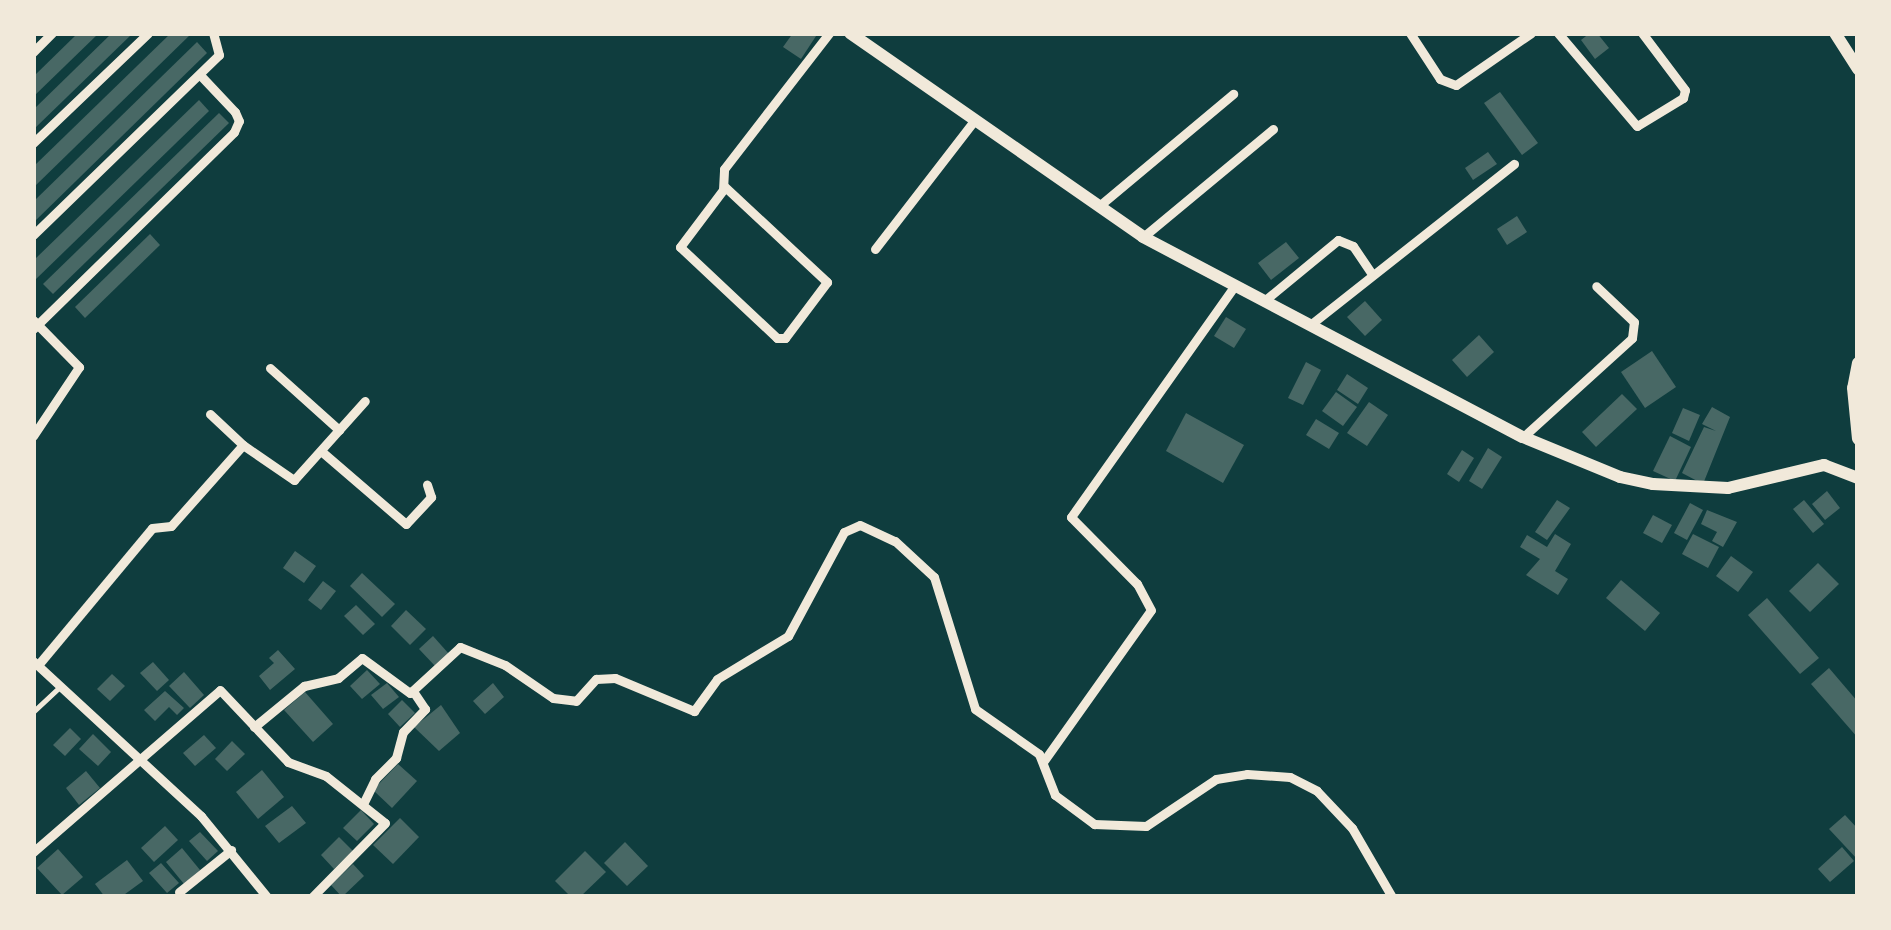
<!DOCTYPE html>
<html>
<head>
<meta charset="utf-8">
<style>
  body { margin:0 }
  #map { position:relative; width:1891px; height:930px; overflow:hidden; background:#0f3d3e; font-family:Arial,sans-serif }
  div>[style] { position:absolute }
  [style*='--x'] { left:calc(var(--x)*1px); top:calc(var(--y)*1px); width:calc(var(--w)*1px); rotate:calc(var(--a)*1deg) }
  .building>* { inset:0; background:#486865 }
  .service>* { height:4.5px; margin:-2.25px; padding:0 2.25px; transform-origin:2.25px; border-radius:2.25px; background:#f1e9da }
  .minor>* { height:9px; margin:-4.5px; padding:0 4.5px; transform-origin:4.5px; border-radius:4.5px; background:#f1e9da }
  .tertiary>* { height:12px; margin:-6px; padding:0 6px; transform-origin:6px; border-radius:6px; background:#f1e9da }
  span { translate:-50% -50%; white-space:nowrap; text-align:center; line-height:1.15; -webkit-text-stroke:12px #f1e9da; paint-order:stroke }
  .frame { position:absolute; inset:0; border:36px solid #f1e9da; pointer-events:none }
</style>
</head>
<body>
<div id="map">
  <div class="building">
    <i style="clip-path:polygon(78px 33px,99px 33px,33px 97px,33px 77px)"></i>
    <i style="clip-path:polygon(112px 33px,133px 33px,33px 130px,33px 110px)"></i>
    <i style="clip-path:polygon(171px 33px,192px 33px,33px 188px,33px 167px)"></i>
    <i style="clip-path:polygon(793px 33px,818px 33px,801px 59px,783px 47px)"></i>
    <i style="clip-path:polygon(1590px 33px,1597px 33px,1609px 48px,1595px 59px,1581px 40px)"></i>
    <i style="clip-path:polygon(197px 42px,207px 53px,33px 223px,33px 202px)"></i>
    <i style="clip-path:polygon(1500px 92px,1538px 143px,1522px 155px,1484px 103px)"></i>
    <i style="clip-path:polygon(199px 100px,209px 111px,33px 282px,33px 261px)"></i>
    <i style="clip-path:polygon(219px 113px,229px 123px,53px 294px,43px 284px)"></i>
    <i style="clip-path:polygon(1488px 152px,1497px 164px,1473px 180px,1465px 168px)"></i>
    <i style="clip-path:polygon(1517px 216px,1527px 232px,1507px 245px,1497px 229px)"></i>
    <i style="clip-path:polygon(150px 234px,160px 245px,85px 318px,75px 307px)"></i>
    <i style="clip-path:polygon(1286px 242px,1299px 258px,1271px 280px,1258px 263px)"></i>
    <i style="clip-path:polygon(1365px 301px,1382px 320px,1365px 336px,1347px 317px)"></i>
    <i style="clip-path:polygon(1226px 317px,1246px 329px,1234px 348px,1214px 336px)"></i>
    <i style="clip-path:polygon(1479px 335px,1494px 352px,1467px 377px,1452px 360px)"></i>
    <i style="clip-path:polygon(1652px 351px,1676px 387px,1645px 408px,1621px 372px)"></i>
    <i style="clip-path:polygon(1306px 362px,1321px 370px,1303px 405px,1288px 398px)"></i>
    <i style="clip-path:polygon(1347px 374px,1368px 388px,1358px 404px,1337px 390px)"></i>
    <i style="clip-path:polygon(1336px 392px,1357px 407px,1343px 426px,1322px 411px)"></i>
    <i style="clip-path:polygon(1622px 394px,1637px 409px,1596px 447px,1582px 432px)"></i>
    <i style="clip-path:polygon(1369px 402px,1388px 415px,1367px 446px,1347px 433px)"></i>
    <i style="clip-path:polygon(1712px 407px,1730px 417px,1703px 484px,1682px 473px,1704px 427px,1716px 431px,1702px 424px)"></i>
    <i style="clip-path:polygon(1683px 408px,1700px 415px,1689px 441px,1672px 433px)"></i>
    <i style="clip-path:polygon(1186px 413px,1244px 445px,1223px 483px,1166px 451px)"></i>
    <i style="clip-path:polygon(1316px 419px,1339px 433px,1329px 449px,1306px 435px)"></i>
    <i style="clip-path:polygon(1670px 436px,1691px 447px,1675px 481px,1653px 471px)"></i>
    <i style="clip-path:polygon(1488px 448px,1502px 457px,1482px 489px,1469px 481px)"></i>
    <i style="clip-path:polygon(1462px 450px,1474px 458px,1459px 482px,1447px 474px)"></i>
    <i style="clip-path:polygon(1827px 491px,1840px 508px,1825px 520px,1812px 504px)"></i>
    <i style="clip-path:polygon(1557px 500px,1570px 508px,1547px 540px,1535px 532px)"></i>
    <i style="clip-path:polygon(1804px 500px,1824px 524px,1813px 533px,1793px 509px)"></i>
    <i style="clip-path:polygon(1690px 503px,1703px 510px,1687px 540px,1674px 533px)"></i>
    <i style="clip-path:polygon(1707px 510px,1737px 522px,1723px 547px,1712px 541px,1717px 532px,1701px 524px)"></i>
    <i style="clip-path:polygon(1653px 515px,1672px 525px,1662px 543px,1643px 533px)"></i>
    <i style="clip-path:polygon(1555px 534px,1571px 544px,1555px 571px,1568px 579px,1558px 595px,1526px 575px,1540px 559px,1520px 547px,1527px 535px,1547px 547px)"></i>
    <i style="clip-path:polygon(1693px 534px,1719px 547px,1708px 568px,1682px 554px)"></i>
    <i style="clip-path:polygon(295px 551px,316px 566px,304px 583px,283px 568px)"></i>
    <i style="clip-path:polygon(1731px 556px,1753px 572px,1738px 592px,1716px 576px)"></i>
    <i style="clip-path:polygon(1818px 563px,1839px 584px,1810px 612px,1789px 591px)"></i>
    <i style="clip-path:polygon(362px 573px,395px 604px,382px 617px,350px 586px)"></i>
    <i style="clip-path:polygon(1621px 580px,1660px 613px,1645px 631px,1606px 598px)"></i>
    <i style="clip-path:polygon(323px 581px,336px 591px,321px 610px,308px 600px)"></i>
    <i style="clip-path:polygon(1767px 598px,1819px 658px,1800px 674px,1748px 615px)"></i>
    <i style="clip-path:polygon(356px 605px,375px 624px,363px 635px,344px 616px)"></i>
    <i style="clip-path:polygon(406px 610px,426px 629px,410px 645px,391px 626px)"></i>
    <i style="clip-path:polygon(433px 636px,449px 654px,435px 666px,419px 649px)"></i>
    <i style="clip-path:polygon(278px 650px,295px 669px,270px 690px,259px 676px,274px 663px,269px 658px)"></i>
    <i style="clip-path:polygon(153px 662px,169px 680px,157px 691px,140px 673px)"></i>
    <i style="clip-path:polygon(1829px 668px,1858px 702px,1858px 738px,1811px 684px)"></i>
    <i style="clip-path:polygon(367px 670px,380px 684px,362px 699px,350px 686px)"></i>
    <i style="clip-path:polygon(184px 672px,204px 695px,190px 708px,169px 686px)"></i>
    <i style="clip-path:polygon(112px 674px,125px 686px,110px 701px,97px 689px)"></i>
    <i style="clip-path:polygon(387px 683px,399px 697px,383px 709px,371px 695px)"></i>
    <i style="clip-path:polygon(493px 683px,504px 697px,485px 714px,473px 701px)"></i>
    <i style="clip-path:polygon(165px 691px,184px 708px,177px 715px,169px 707px,155px 721px,144px 710px)"></i>
    <i style="clip-path:polygon(305px 692px,333px 724px,313px 742px,284px 710px)"></i>
    <i style="clip-path:polygon(402px 700px,415px 713px,400px 727px,388px 714px)"></i>
    <i style="clip-path:polygon(441px 705px,460px 733px,439px 751px,414px 727px)"></i>
    <i style="clip-path:polygon(70px 728px,81px 739px,65px 756px,53px 745px)"></i>
    <i style="clip-path:polygon(93px 734px,111px 752px,98px 766px,79px 749px)"></i>
    <i style="clip-path:polygon(204px 735px,216px 748px,195px 766px,183px 753px)"></i>
    <i style="clip-path:polygon(232px 741px,245px 754px,227px 771px,215px 759px)"></i>
    <i style="clip-path:polygon(398px 764px,417px 781px,392px 808px,373px 790px)"></i>
    <i style="clip-path:polygon(262px 770px,284px 797px,258px 819px,236px 792px)"></i>
    <i style="clip-path:polygon(86px 771px,100px 788px,79px 805px,66px 788px)"></i>
    <i style="clip-path:polygon(292px 806px,306px 823px,279px 843px,265px 826px)"></i>
    <i style="clip-path:polygon(361px 810px,374px 824px,357px 841px,343px 828px)"></i>
    <i style="clip-path:polygon(1845px 815px,1858px 829px,1858px 860px,1829px 829px)"></i>
    <i style="clip-path:polygon(400px 818px,419px 837px,393px 864px,373px 845px)"></i>
    <i style="clip-path:polygon(165px 826px,178px 840px,154px 862px,141px 848px)"></i>
    <i style="clip-path:polygon(200px 832px,218px 851px,207px 861px,189px 841px)"></i>
    <i style="clip-path:polygon(339px 837px,353px 851px,334px 869px,321px 855px)"></i>
    <i style="clip-path:polygon(625px 842px,648px 866px,627px 886px,604px 863px)"></i>
    <i style="clip-path:polygon(1842px 847px,1854px 861px,1830px 882px,1818px 869px)"></i>
    <i style="clip-path:polygon(182px 848px,200px 870px,184px 884px,166px 862px)"></i>
    <i style="clip-path:polygon(58px 849px,83px 877px,62px 895px,37px 868px)"></i>
    <i style="clip-path:polygon(585px 851px,606px 872px,580px 897px,571px 897px,555px 881px)"></i>
    <i style="clip-path:polygon(127px 860px,143px 881px,121px 897px,105px 897px,95px 884px)"></i>
    <i style="clip-path:polygon(161px 863px,179px 883px,167px 893px,149px 873px)"></i>
    <i style="clip-path:polygon(353px 864px,364px 876px,342px 897px,331px 885px)"></i>
  </div>
  <div class="service">
    <i style="--x:33;--y:712;--w:38;--a:-43"></i>
  </div>
  <div class="minor">
    <i style="--x:1410;--y:33;--w:55;--a:56.9"></i>
    <i style="--x:1440;--y:79;--w:17;--a:21"></i>
    <i style="--x:1456;--y:85;--w:91;--a:-34.7"></i>
    <i style="--x:1558;--y:33;--w:122;--a:49.7"></i>
    <i style="--x:1637;--y:126;--w:54;--a:-31.3"></i>
    <i style="--x:1683;--y:98;--w:8;--a:-76"></i>
    <i style="--x:1685;--y:90;--w:71;--a:-127"></i>
    <i style="--x:33;--y:52;--w:27;--a:-45"></i>
    <i style="--x:33;--y:143;--w:159;--a:-43.7"></i>
    <i style="--x:724;--y:186;--w:141;--a:43"></i>
    <i style="--x:827;--y:282;--w:70;--a:126.9"></i>
    <i style="--x:785;--y:338;--w:8;--a:180"></i>
    <i style="--x:777;--y:338;--w:133;--a:-136.8"></i>
    <i style="--x:680;--y:247;--w:71;--a:-53"></i>
    <i style="--x:723;--y:190;--w:21;--a:-87"></i>
    <i style="--x:724;--y:169;--w:172;--a:-52.3"></i>
    <i style="--x:1099;--y:206;--w:175;--a:-39.9"></i>
    <i style="--x:33;--y:235;--w:259;--a:-44.1"></i>
    <i style="--x:219;--y:55;--w:23;--a:-105"></i>
    <i style="--x:1143;--y:237;--w:169;--a:-39.7"></i>
    <i style="--x:875;--y:249;--w:162;--a:-52.3"></i>
    <i style="--x:1264;--y:301;--w:96;--a:-39.5"></i>
    <i style="--x:1338;--y:240;--w:16;--a:22"></i>
    <i style="--x:1353;--y:246;--w:32;--a:56"></i>
    <i style="--x:33;--y:320;--w:66;--a:45.6"></i>
    <i style="--x:79;--y:367;--w:83;--a:123.7"></i>
    <i style="--x:1310;--y:325;--w:260;--a:-38.3"></i>
    <i style="--x:33;--y:329;--w:281;--a:-44.4"></i>
    <i style="--x:234;--y:132;--w:12;--a:-66"></i>
    <i style="--x:239;--y:121;--w:10;--a:-114"></i>
    <i style="--x:235;--y:112;--w:51;--a:-133.4"></i>
    <i style="--x:270;--y:368;--w:93;--a:41.9"></i>
    <i style="--x:210;--y:414;--w:45;--a:43.2"></i>
    <i style="--x:1523;--y:437;--w:147;--a:-42.2"></i>
    <i style="--x:1632;--y:338;--w:16;--a:-83"></i>
    <i style="--x:1634;--y:322;--w:52;--a:-136.5"></i>
    <i style="--x:321;--y:451;--w:112;--a:40.7"></i>
    <i style="--x:406;--y:524;--w:37;--a:-47"></i>
    <i style="--x:431;--y:497;--w:13;--a:-108"></i>
    <i style="--x:33;--y:661;--w:229;--a:42.7"></i>
    <i style="--x:201;--y:816;--w:104;--a:50.8"></i>
    <i style="--x:38;--y:665;--w:178;--a:-50.2"></i>
    <i style="--x:152;--y:528;--w:19;--a:-6"></i>
    <i style="--x:171;--y:526;--w:108;--a:-48.4"></i>
    <i style="--x:243;--y:445;--w:62;--a:34.5"></i>
    <i style="--x:294;--y:480;--w:106;--a:-48.1"></i>
    <i style="--x:254;--y:727;--w:65;--a:-39.4"></i>
    <i style="--x:304;--y:686;--w:35;--a:-13"></i>
    <i style="--x:338;--y:678;--w:31;--a:-40"></i>
    <i style="--x:362;--y:658;--w:59;--a:36.1"></i>
    <i style="--x:410;--y:693;--w:68;--a:-42.6"></i>
    <i style="--x:460;--y:647;--w:48;--a:21.8"></i>
    <i style="--x:505;--y:665;--w:58;--a:34.5"></i>
    <i style="--x:553;--y:698;--w:23;--a:7"></i>
    <i style="--x:576;--y:701;--w:30;--a:-48"></i>
    <i style="--x:596;--y:679;--w:19;--a:-3"></i>
    <i style="--x:615;--y:678;--w:86;--a:22.7"></i>
    <i style="--x:694;--y:711;--w:39;--a:-54"></i>
    <i style="--x:717;--y:679;--w:83;--a:-31.2"></i>
    <i style="--x:788;--y:636;--w:118;--a:-61.7"></i>
    <i style="--x:844;--y:532;--w:17;--a:-24"></i>
    <i style="--x:860;--y:525;--w:38;--a:25"></i>
    <i style="--x:895;--y:541;--w:53;--a:42.7"></i>
    <i style="--x:934;--y:577;--w:138;--a:72.7"></i>
    <i style="--x:975;--y:709;--w:78;--a:35.1"></i>
    <i style="--x:1039;--y:754;--w:44;--a:68.7"></i>
    <i style="--x:1055;--y:795;--w:49;--a:36.6"></i>
    <i style="--x:1094;--y:824;--w:52;--a:2.2"></i>
    <i style="--x:1146;--y:826;--w:84;--a:-33.9"></i>
    <i style="--x:1216;--y:779;--w:31;--a:-9"></i>
    <i style="--x:1247;--y:774;--w:43;--a:4"></i>
    <i style="--x:1290;--y:777;--w:30;--a:27"></i>
    <i style="--x:1317;--y:791;--w:51;--a:46.6"></i>
    <i style="--x:1352;--y:828;--w:80;--a:59.9"></i>
    <i style="--x:1043;--y:762;--w:186;--a:-54.6"></i>
    <i style="--x:1151;--y:610;--w:30;--a:-118"></i>
    <i style="--x:1137;--y:584;--w:94;--a:-134.6"></i>
    <i style="--x:1071;--y:517;--w:284;--a:-54.7"></i>
    <i style="--x:364;--y:802;--w:25;--a:-64"></i>
    <i style="--x:375;--y:779;--w:30;--a:-45"></i>
    <i style="--x:396;--y:758;--w:27;--a:-75"></i>
    <i style="--x:403;--y:732;--w:32;--a:-46"></i>
    <i style="--x:425;--y:709;--w:22;--a:-124"></i>
    <i style="--x:33;--y:852;--w:247;--a:-40.9"></i>
    <i style="--x:220;--y:690;--w:99;--a:46.6"></i>
    <i style="--x:288;--y:762;--w:40;--a:20.2"></i>
    <i style="--x:326;--y:776;--w:75;--a:38.5"></i>
    <i style="--x:385;--y:823;--w:104;--a:134.6"></i>
    <i style="--x:179;--y:892;--w:67;--a:-38.9"></i>
  </div>
  <div class="tertiary">
    <i style="--x:850;--y:33;--w:357;--a:34.8"></i>
    <i style="--x:1143;--y:237;--w:429;--a:27.8"></i>
    <i style="--x:1523;--y:437;--w:105;--a:22.4"></i>
    <i style="--x:1620;--y:477;--w:34;--a:12"></i>
    <i style="--x:1653;--y:484;--w:75;--a:3.1"></i>
    <i style="--x:1728;--y:488;--w:99;--a:-13.5"></i>
    <i style="--x:1824;--y:465;--w:36;--a:21"></i>
    <i style="--x:1835;--y:33;--w:43;--a:57.4"></i>
    <i style="--x:1858;--y:363;--w:25;--a:101"></i>
    <i style="--x:1853;--y:388;--w:51;--a:84.4"></i>
  </div>
  <div class="frame"></div>
</div>
</body>
</html>
